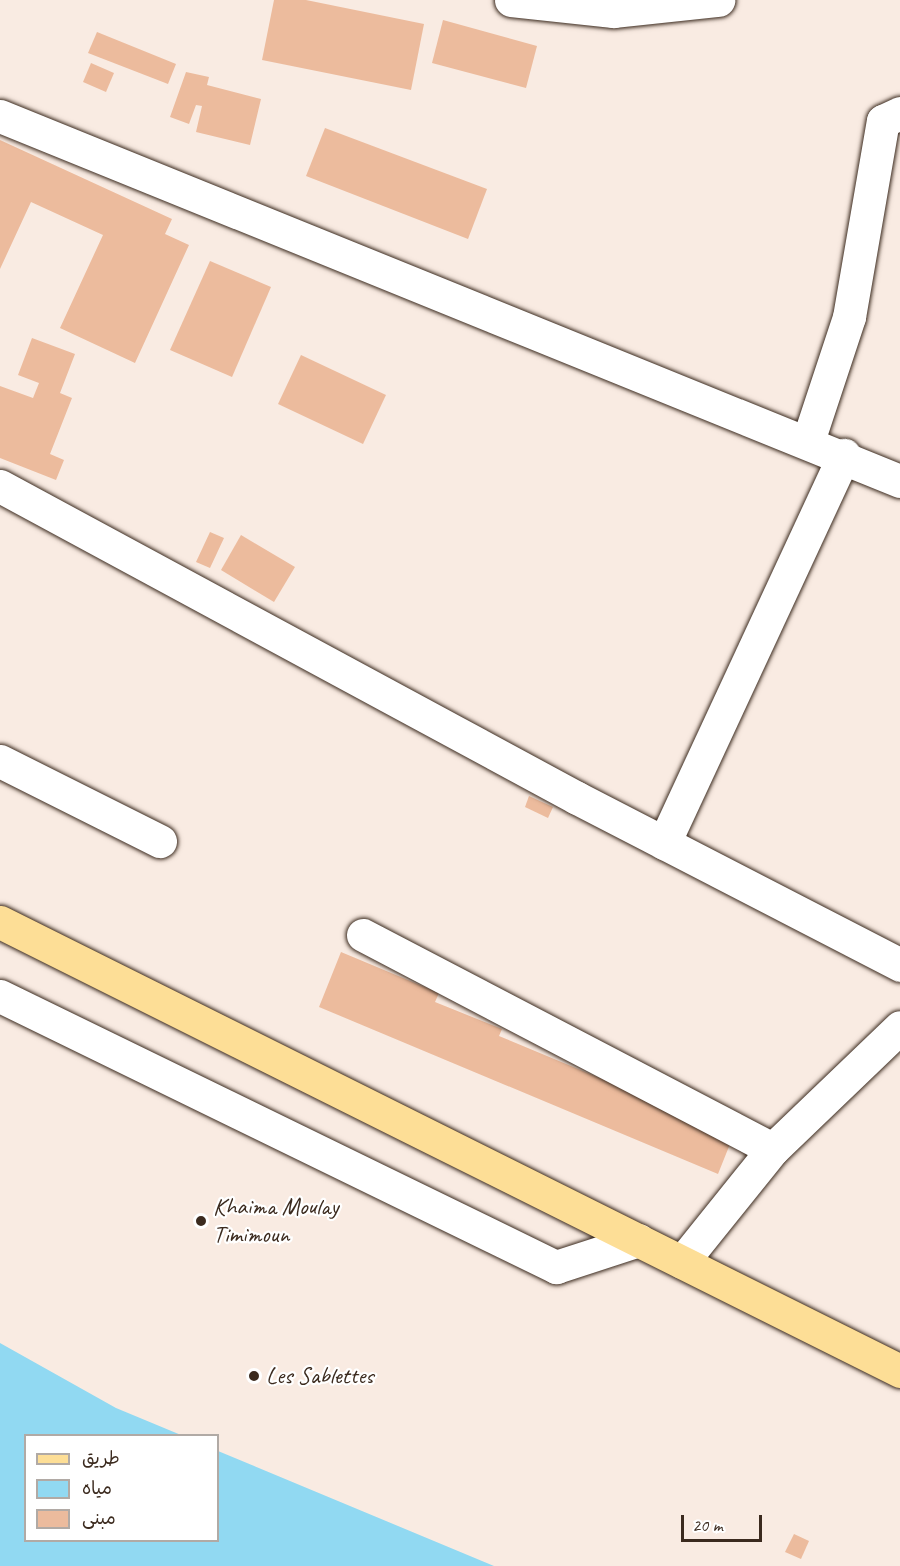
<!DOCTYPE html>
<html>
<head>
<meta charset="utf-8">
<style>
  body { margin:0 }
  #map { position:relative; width:900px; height:1566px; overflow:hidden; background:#f9ebe2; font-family:Caveat,"Playpen Sans Arabic",sans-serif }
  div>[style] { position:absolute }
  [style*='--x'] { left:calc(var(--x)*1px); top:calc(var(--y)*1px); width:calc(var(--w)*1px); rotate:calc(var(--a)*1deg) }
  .water>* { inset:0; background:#91d9f2 }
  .building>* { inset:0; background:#ecbb9d }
  .roads { filter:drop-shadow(0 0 2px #3b2a1e) drop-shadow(0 0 2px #3b2a1e) }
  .minor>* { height:33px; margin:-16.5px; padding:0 16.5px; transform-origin:16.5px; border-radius:16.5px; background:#fff }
  .major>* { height:33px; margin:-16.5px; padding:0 16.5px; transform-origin:16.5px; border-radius:16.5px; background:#fdde96 }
  .dots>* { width:16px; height:16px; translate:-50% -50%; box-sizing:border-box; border:3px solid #fff; border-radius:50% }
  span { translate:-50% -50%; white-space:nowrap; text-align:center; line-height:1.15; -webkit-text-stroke:4.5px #fff; paint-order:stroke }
  .poi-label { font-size:24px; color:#3b2a1e }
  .left { translate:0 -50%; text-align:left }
  .legend { position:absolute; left:24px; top:1434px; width:195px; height:108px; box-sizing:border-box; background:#fff; border:2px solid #b1aaa5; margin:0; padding:8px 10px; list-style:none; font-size:18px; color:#3b2a1e }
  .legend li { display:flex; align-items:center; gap:12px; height:30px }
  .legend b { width:30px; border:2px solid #b1aaa5 }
  .scale { position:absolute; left:681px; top:1515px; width:81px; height:27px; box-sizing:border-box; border:3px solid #3b2a1e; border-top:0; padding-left:8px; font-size:18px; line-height:21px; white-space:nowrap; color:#3b2a1e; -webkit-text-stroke:4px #fff; paint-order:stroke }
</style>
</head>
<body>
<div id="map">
  <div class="water">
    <i style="clip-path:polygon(0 1343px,116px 1408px,181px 1435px,26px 1436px,26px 1540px,218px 1540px,218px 1451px,494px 1566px,0 1566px)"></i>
  </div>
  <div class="building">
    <i style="clip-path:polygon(274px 0,306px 0,424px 24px,411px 90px,262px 60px)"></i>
    <i style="clip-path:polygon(443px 20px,537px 46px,526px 88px,432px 63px)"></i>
    <i style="clip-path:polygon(97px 32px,176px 64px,168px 84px,88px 53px)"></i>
    <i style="clip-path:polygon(91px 63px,114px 73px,106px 92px,83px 82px)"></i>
    <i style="clip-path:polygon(186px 72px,209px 77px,207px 85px,261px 99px,250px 145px,196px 132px,202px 106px,196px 105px,189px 124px,170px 117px)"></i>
    <i style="clip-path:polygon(325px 128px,487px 189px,468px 239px,306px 176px)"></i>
    <i style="clip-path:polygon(0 140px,172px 219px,165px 234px,189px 245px,135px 363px,60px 328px,103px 235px,31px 202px,0 269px)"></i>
    <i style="clip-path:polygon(210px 261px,271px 287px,232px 377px,170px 350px)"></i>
    <i style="clip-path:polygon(32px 338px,75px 354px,60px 393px,72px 398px,50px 454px,64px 460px,56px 480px,0 458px,0 386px,33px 398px,39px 383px,18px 375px)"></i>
    <i style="clip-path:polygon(301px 355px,386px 395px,363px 444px,278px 404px)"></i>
    <i style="clip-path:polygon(210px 532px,224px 538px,210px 568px,196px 562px)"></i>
    <i style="clip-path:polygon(241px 535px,295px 567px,274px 602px,221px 570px)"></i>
    <i style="clip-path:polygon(529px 796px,553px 807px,548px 818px,525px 807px)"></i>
    <i style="clip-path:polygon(341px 952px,439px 993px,435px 1002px,502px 1029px,499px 1036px,734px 1134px,718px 1174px,319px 1007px)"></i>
    <i style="clip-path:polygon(794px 1534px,809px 1541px,801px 1559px,785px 1552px)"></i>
  </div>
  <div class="roads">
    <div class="minor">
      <i style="--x:511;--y:0;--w:103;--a:6.2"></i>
      <i style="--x:613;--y:11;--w:106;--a:-6"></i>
      <i style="--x:0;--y:116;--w:971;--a:22.08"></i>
      <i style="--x:808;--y:441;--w:131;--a:-71.7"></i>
      <i style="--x:849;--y:317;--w:199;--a:-80.2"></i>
      <i style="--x:883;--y:121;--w:19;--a:-25"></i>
      <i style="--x:0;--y:486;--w:656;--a:28.4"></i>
      <i style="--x:577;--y:798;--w:364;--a:27.3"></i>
      <i style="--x:0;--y:761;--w:179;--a:26.6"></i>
      <i style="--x:664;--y:843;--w:428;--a:-65.1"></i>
      <i style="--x:363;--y:935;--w:462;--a:27.6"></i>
      <i style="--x:0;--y:996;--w:619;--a:25.99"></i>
      <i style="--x:556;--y:1267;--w:87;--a:-18"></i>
      <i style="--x:682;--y:1262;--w:145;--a:-51.2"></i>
      <i style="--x:773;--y:1149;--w:176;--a:-43.8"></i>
    </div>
    <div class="major">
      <i style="--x:0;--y:922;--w:1006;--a:26.51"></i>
    </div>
  </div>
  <div class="dots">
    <i style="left:201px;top:1221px;background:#3b2a1e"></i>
    <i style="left:254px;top:1376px;background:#3b2a1e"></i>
  </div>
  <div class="poi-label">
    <span class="left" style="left:213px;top:1221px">Khaima Moulay<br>Timimoun</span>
    <span class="left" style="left:266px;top:1376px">Les Sablettes</span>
  </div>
  <ul class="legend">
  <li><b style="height:8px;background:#fdde96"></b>طريق</li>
  <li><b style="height:16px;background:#91d9f2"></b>مياه</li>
  <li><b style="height:16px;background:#ecbb9d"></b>مبنى</li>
  </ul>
  <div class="scale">20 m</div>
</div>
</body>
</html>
